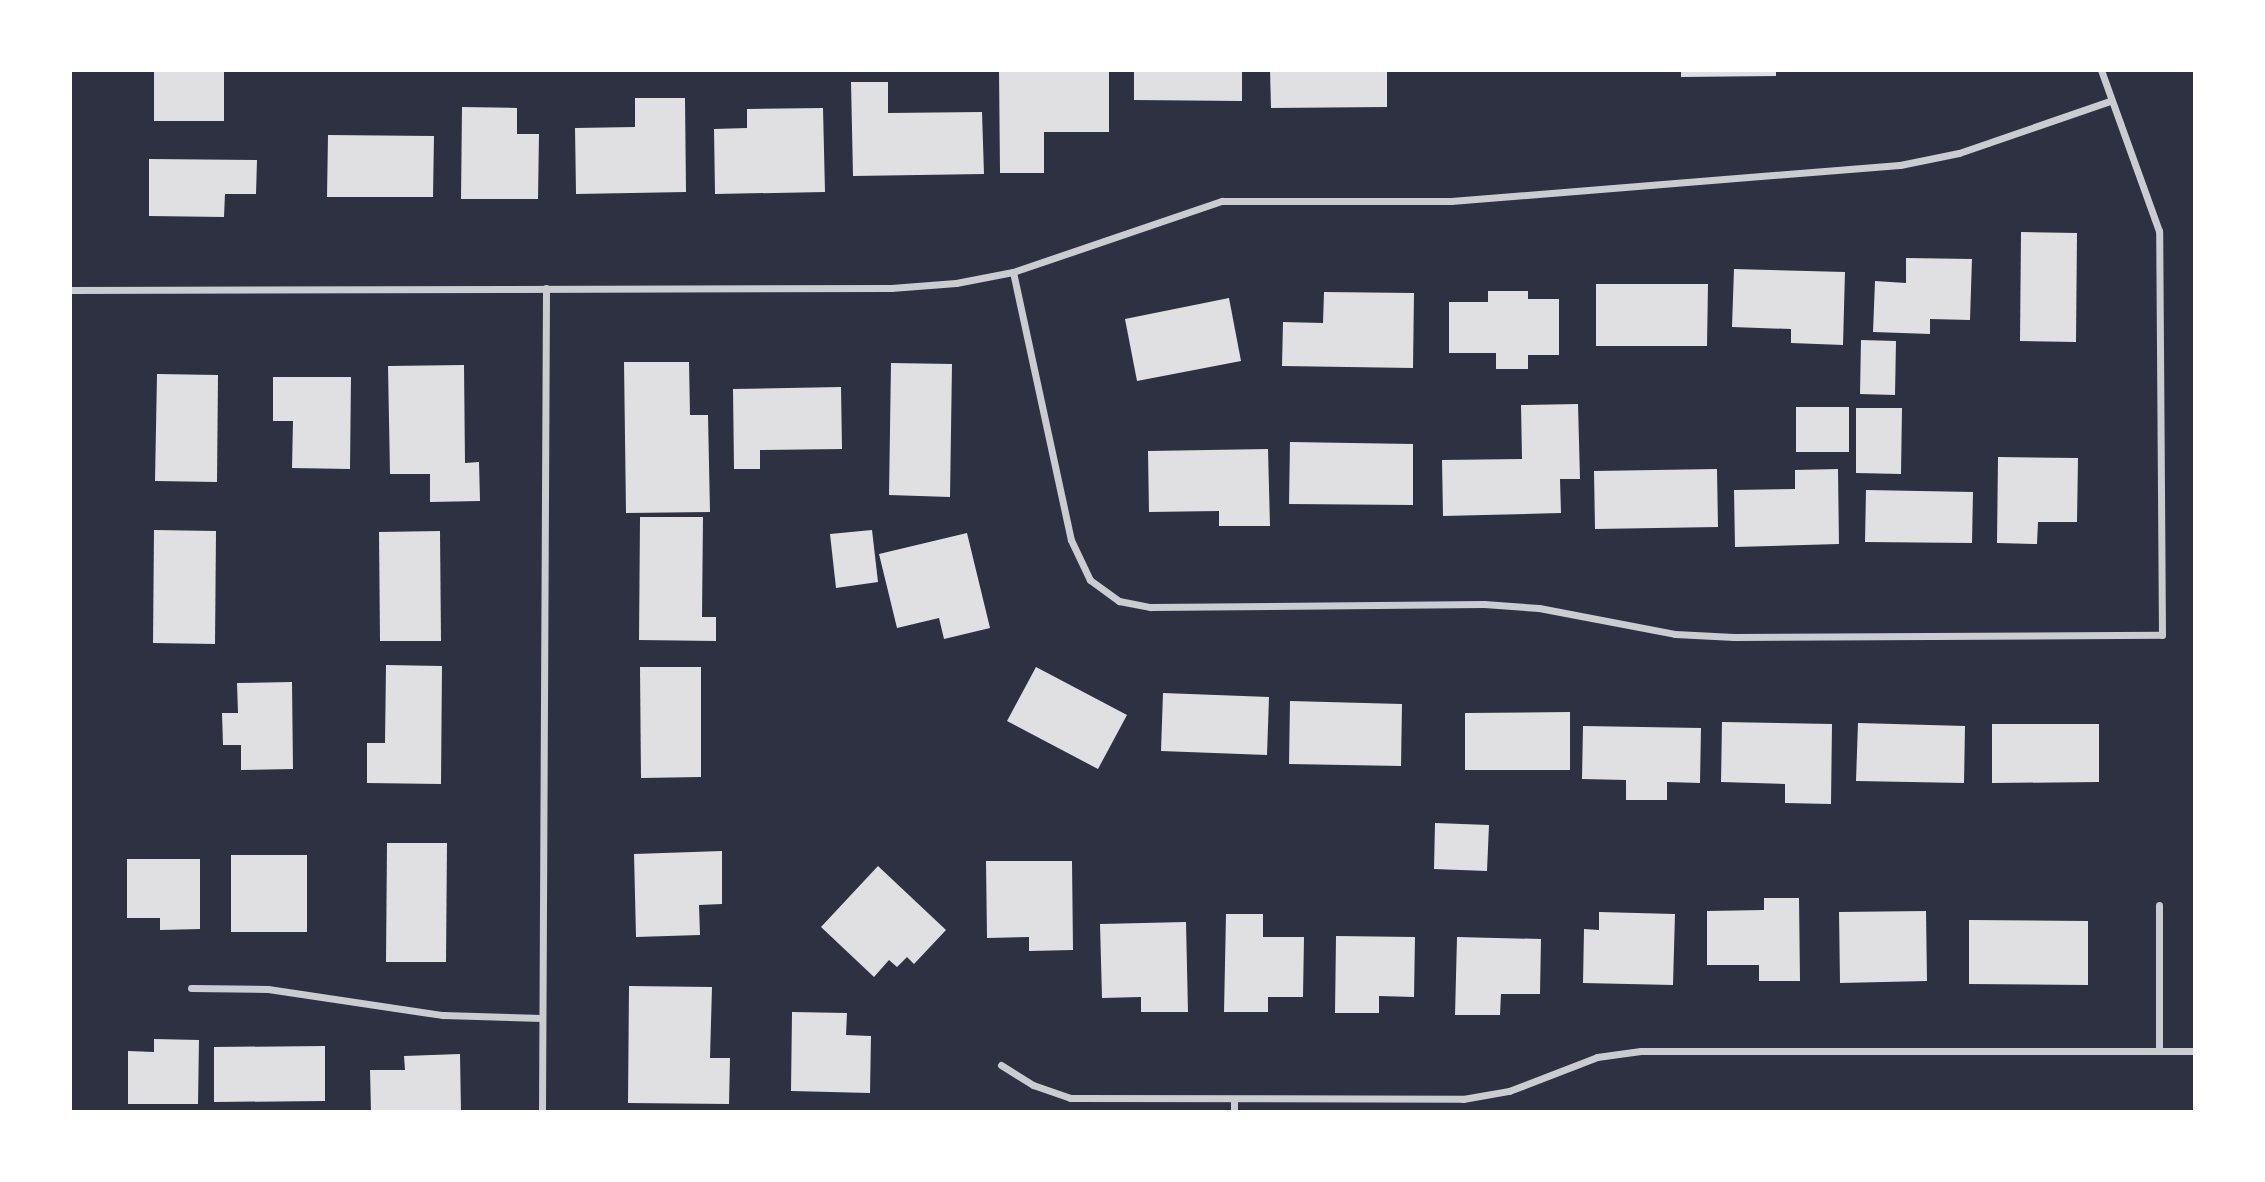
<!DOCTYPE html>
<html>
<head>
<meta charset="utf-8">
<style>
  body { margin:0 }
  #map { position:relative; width:2265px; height:1182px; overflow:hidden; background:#2d3142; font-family:Barlow,sans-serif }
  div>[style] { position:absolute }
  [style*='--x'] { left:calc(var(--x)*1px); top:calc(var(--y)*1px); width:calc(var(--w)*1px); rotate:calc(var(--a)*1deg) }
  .building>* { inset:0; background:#e0e0e3 }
  .minor>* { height:7px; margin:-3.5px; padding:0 3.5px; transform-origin:3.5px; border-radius:3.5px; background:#caccd0 }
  span { translate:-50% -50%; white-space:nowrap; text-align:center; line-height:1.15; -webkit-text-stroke:7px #fff; paint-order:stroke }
  .frame { position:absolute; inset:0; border:72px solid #fff; pointer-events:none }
</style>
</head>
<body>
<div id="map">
  <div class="building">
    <i style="clip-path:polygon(154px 70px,224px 70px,224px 121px,154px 121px)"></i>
    <i style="clip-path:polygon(999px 70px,1109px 70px,1109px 132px,1044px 132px,1044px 173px,1000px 173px)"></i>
    <i style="clip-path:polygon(1134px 70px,1242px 70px,1242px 101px,1134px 100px)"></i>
    <i style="clip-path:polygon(1270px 70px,1387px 70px,1387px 107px,1271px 108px)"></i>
    <i style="clip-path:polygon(1681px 70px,1776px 70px,1776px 76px,1681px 77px)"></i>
    <i style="clip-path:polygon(851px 82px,888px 82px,888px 113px,982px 112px,984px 174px,853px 176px)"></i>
    <i style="clip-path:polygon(635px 98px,685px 98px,686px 192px,576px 194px,575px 128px,635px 127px)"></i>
    <i style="clip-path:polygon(462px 107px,517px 108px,517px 134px,539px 134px,538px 199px,461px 199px)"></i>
    <i style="clip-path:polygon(823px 108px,825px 192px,715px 194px,714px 129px,747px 128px,747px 109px)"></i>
    <i style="clip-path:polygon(328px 135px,434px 136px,433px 197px,327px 197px)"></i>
    <i style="clip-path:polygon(149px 159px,257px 160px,256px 194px,225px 194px,224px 217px,149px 216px)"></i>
    <i style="clip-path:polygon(2021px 232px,2077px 233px,2076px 342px,2020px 341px)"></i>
    <i style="clip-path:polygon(1906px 258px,1972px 259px,1970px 320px,1930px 319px,1930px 334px,1873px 332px,1875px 281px,1906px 283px)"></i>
    <i style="clip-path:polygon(1734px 269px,1845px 272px,1843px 345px,1791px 343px,1791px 329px,1732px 327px)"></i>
    <i style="clip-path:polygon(1596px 284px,1708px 284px,1707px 346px,1596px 346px)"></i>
    <i style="clip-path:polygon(1488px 291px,1528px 291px,1528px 299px,1559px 299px,1559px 355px,1528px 355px,1528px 369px,1496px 369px,1496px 353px,1449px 353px,1449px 302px,1488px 302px)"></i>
    <i style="clip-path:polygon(1324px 292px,1414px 293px,1413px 368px,1282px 366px,1283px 322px,1323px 323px)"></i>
    <i style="clip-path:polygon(1229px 298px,1241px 361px,1137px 381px,1125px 319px)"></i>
    <i style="clip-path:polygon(1861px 340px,1896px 341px,1895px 395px,1860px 394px)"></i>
    <i style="clip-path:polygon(624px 362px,689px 362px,690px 415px,708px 415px,710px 512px,626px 513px)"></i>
    <i style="clip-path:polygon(891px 363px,952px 364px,950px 497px,889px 495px)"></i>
    <i style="clip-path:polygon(464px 365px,465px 463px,479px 462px,480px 501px,430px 502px,430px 474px,390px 474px,388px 366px)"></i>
    <i style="clip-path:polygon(157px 374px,218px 375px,217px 482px,155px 481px)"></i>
    <i style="clip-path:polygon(273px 377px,351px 377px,350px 469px,292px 468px,293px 421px,273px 421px)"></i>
    <i style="clip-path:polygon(841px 387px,842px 449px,760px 450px,760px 469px,734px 469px,733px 389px)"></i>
    <i style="clip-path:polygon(1578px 404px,1580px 479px,1560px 479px,1561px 513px,1443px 516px,1442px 460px,1522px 459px,1521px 405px)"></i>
    <i style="clip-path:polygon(1796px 407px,1849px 407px,1849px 452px,1796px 452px)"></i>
    <i style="clip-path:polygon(1856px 408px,1902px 408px,1901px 474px,1856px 473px)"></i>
    <i style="clip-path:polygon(1290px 442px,1413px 444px,1413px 505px,1289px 504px)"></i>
    <i style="clip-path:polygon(1268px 449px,1270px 526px,1219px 526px,1219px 511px,1149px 512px,1148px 451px)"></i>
    <i style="clip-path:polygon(1998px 457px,2078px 458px,2077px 522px,2038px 522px,2037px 544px,1997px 543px)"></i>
    <i style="clip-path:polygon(1717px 469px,1718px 527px,1595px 529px,1594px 471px)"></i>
    <i style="clip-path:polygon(1838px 469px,1839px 544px,1735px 547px,1734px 490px,1795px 489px,1795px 470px)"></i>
    <i style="clip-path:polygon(1866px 490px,1973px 492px,1972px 543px,1865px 542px)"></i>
    <i style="clip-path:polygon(640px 517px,703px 517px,702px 617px,716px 617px,716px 641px,639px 640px)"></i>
    <i style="clip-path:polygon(154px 530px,216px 531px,215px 644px,153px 643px)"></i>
    <i style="clip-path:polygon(872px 530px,878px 582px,836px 588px,830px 534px)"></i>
    <i style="clip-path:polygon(440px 531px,441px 641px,380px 641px,379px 532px)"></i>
    <i style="clip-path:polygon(967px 533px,990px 628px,944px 639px,939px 618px,897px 628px,879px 554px)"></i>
    <i style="clip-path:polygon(386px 665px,442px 666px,441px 784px,367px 783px,367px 743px,385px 743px)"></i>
    <i style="clip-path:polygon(640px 667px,701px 667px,701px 777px,641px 778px)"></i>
    <i style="clip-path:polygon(1036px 667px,1127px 715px,1098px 769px,1007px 721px)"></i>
    <i style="clip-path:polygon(292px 682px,293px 769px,241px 770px,241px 745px,223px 745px,222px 713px,238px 713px,237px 683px)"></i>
    <i style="clip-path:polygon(1163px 693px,1269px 697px,1267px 755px,1161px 751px)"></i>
    <i style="clip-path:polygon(1290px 701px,1402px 704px,1401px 766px,1289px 764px)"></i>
    <i style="clip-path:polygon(1570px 712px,1570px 770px,1465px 770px,1465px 713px)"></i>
    <i style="clip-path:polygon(1722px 722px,1832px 724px,1831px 804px,1785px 803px,1785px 784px,1721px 782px)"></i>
    <i style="clip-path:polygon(1858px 723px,1965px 726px,1964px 783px,1856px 781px)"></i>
    <i style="clip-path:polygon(1992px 724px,2099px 724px,2099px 782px,1992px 783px)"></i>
    <i style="clip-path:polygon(1583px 726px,1701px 728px,1700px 783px,1667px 782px,1667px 800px,1626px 800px,1626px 780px,1582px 779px)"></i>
    <i style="clip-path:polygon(1435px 823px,1489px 825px,1487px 871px,1434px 869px)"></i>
    <i style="clip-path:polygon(387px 843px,447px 843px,446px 962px,386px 962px)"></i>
    <i style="clip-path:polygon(722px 851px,722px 904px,699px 905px,700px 935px,636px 937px,634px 854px)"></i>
    <i style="clip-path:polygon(231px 855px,307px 855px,307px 932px,231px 932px)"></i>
    <i style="clip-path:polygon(127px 859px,200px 859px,200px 929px,160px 930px,160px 918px,127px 918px)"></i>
    <i style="clip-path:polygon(986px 861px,1072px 861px,1073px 950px,1029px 951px,1029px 937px,987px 938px)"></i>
    <i style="clip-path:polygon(878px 866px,946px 930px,914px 964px,907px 957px,897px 967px,889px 960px,874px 977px,821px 927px)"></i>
    <i style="clip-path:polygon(1764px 898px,1799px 898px,1800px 981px,1759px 981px,1759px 965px,1707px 965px,1707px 911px,1764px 910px)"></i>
    <i style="clip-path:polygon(1926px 911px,1927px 981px,1840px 983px,1839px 912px)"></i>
    <i style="clip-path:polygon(1599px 912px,1675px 914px,1673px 985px,1583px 983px,1584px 929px,1599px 930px)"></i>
    <i style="clip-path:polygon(1226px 914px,1263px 914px,1263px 937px,1304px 937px,1303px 997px,1268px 997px,1268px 1012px,1224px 1012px)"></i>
    <i style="clip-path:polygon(1969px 920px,2088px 921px,2088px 985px,1969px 984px)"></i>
    <i style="clip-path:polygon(1186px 922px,1188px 1012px,1141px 1012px,1141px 997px,1102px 998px,1100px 924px)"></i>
    <i style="clip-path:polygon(1336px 936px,1415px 937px,1414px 997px,1379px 996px,1379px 1013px,1335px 1013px)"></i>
    <i style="clip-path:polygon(1457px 937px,1541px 939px,1540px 994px,1501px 994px,1500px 1015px,1455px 1015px)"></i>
    <i style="clip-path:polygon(629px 986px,712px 987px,710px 1058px,730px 1058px,729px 1104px,628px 1103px)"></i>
    <i style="clip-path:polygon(792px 1012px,847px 1013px,846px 1035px,871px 1036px,870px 1093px,791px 1091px)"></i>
    <i style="clip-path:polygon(154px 1039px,199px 1040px,198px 1104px,128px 1104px,128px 1051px,154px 1052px)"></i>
    <i style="clip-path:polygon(325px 1046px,325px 1101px,214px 1102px,214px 1047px)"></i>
    <i style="clip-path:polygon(460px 1054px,461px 1112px,371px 1112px,370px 1070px,405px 1070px,404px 1056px)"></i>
  </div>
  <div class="minor">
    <i style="--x:1013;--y:272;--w:274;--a:77.8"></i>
    <i style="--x:1071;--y:540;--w:44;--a:64.6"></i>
    <i style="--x:1090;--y:580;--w:36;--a:36"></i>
    <i style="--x:1119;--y:601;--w:32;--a:11"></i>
    <i style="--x:1150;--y:607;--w:334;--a:-0.5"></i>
    <i style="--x:1484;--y:604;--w:55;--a:4.2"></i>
    <i style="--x:1539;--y:608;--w:138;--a:10.8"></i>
    <i style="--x:1675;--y:634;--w:59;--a:2.9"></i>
    <i style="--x:1734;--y:637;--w:428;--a:-0.3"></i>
    <i style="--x:2162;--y:635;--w:404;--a:-90.4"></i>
    <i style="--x:2159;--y:231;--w:171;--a:-109.8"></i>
    <i style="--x:70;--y:290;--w:821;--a:-0.14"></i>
    <i style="--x:891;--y:288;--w:65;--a:-4.4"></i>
    <i style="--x:956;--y:283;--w:58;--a:-10.9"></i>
    <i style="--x:1013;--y:272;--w:221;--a:-18.8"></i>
    <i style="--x:1222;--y:201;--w:229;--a:0"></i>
    <i style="--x:1451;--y:201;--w:450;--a:-4.6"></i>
    <i style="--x:1900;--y:165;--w:60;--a:-11.5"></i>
    <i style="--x:1959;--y:153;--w:160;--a:-19"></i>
    <i style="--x:2159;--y:905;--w:146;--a:90"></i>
    <i style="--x:191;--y:988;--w:77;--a:0.7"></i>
    <i style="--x:268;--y:989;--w:177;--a:8.5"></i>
    <i style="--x:443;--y:1015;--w:99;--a:1.7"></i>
    <i style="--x:1001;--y:1065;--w:38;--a:32"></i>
    <i style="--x:1033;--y:1085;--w:39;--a:19"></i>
    <i style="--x:1070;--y:1098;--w:393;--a:0.1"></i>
    <i style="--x:1463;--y:1099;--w:47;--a:-9.9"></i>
    <i style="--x:1509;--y:1091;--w:94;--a:-21.1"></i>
    <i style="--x:1597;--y:1057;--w:44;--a:-7.8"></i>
    <i style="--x:1641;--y:1051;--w:554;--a:0"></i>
    <i style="--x:1234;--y:1099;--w:13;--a:90"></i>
    <i style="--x:542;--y:1112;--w:824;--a:-89.72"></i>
  </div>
  <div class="frame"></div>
</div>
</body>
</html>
